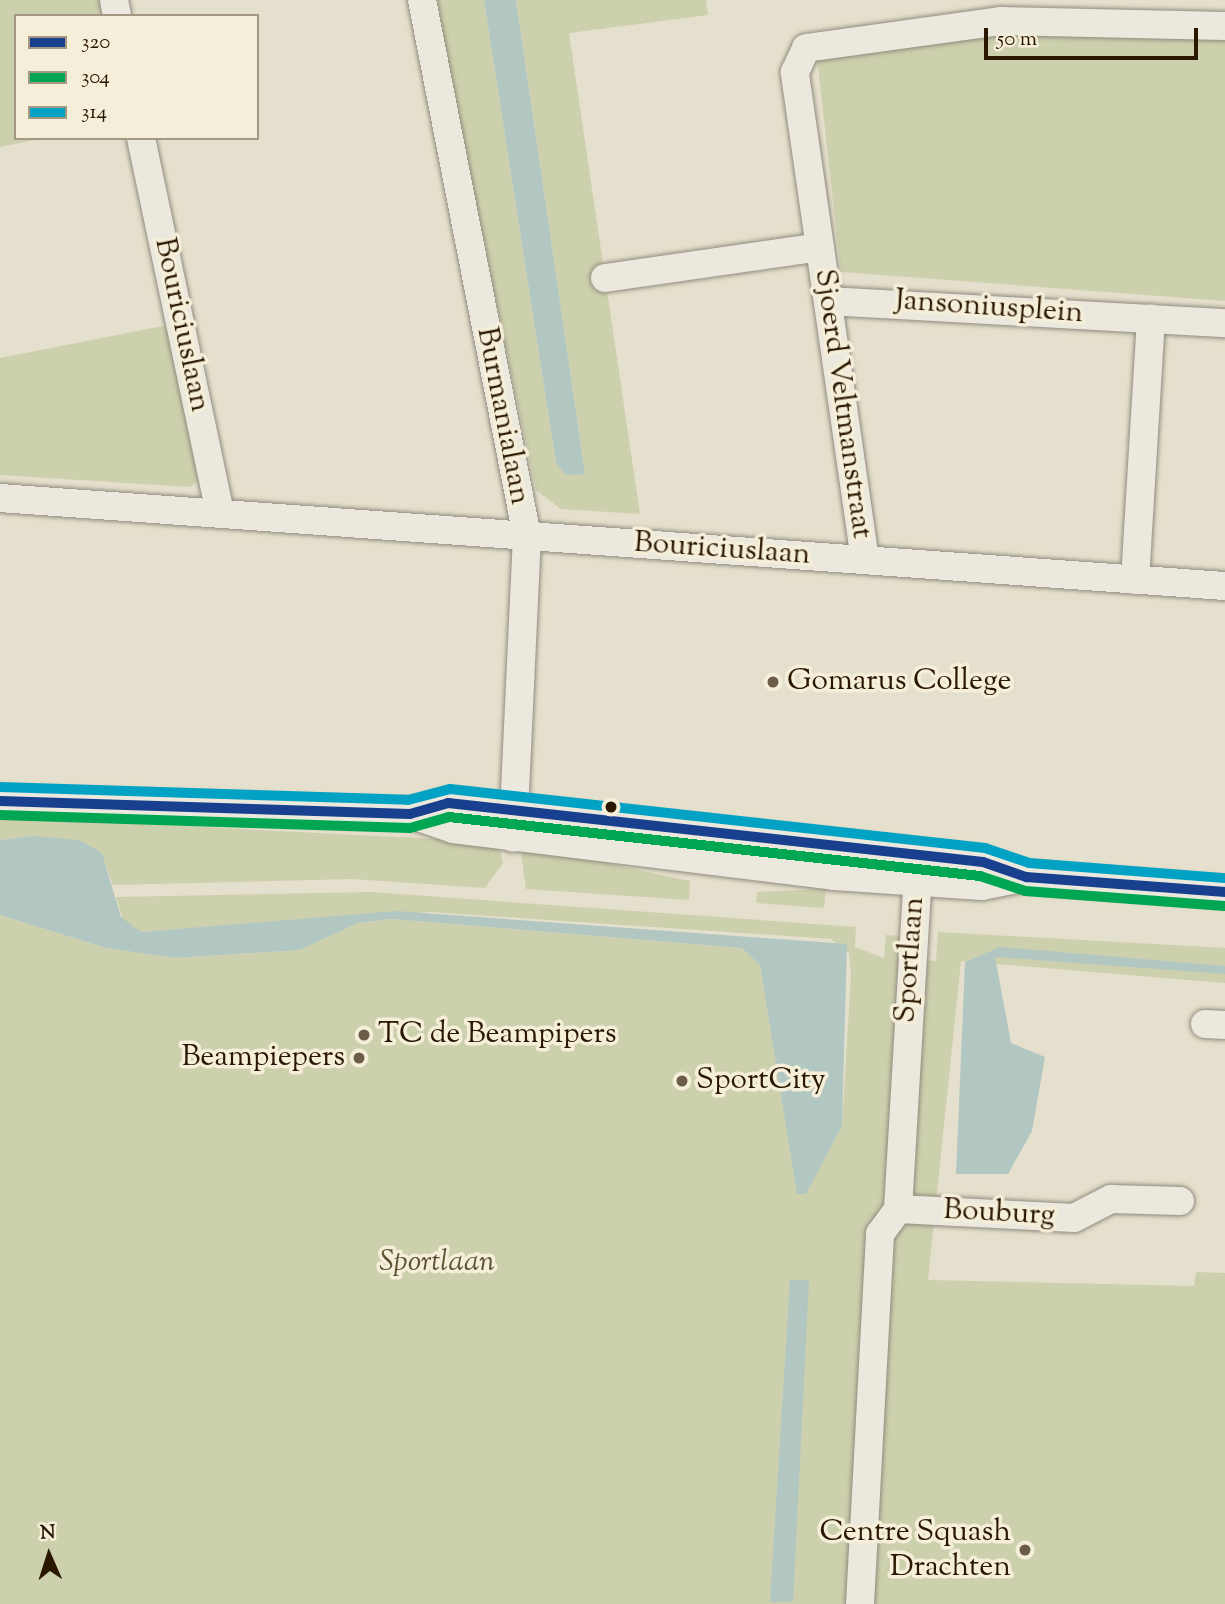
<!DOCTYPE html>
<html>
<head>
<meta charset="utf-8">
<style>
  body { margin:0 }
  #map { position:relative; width:1225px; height:1604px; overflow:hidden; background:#e5dfcd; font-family:"Sorts Mill Goudy",serif }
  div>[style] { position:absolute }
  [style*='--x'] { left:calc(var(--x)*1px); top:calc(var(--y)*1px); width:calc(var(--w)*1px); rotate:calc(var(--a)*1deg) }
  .green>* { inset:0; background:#cdd0ad }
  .water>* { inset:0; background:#b2c7c1 }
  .roads { filter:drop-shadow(0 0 2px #918b7f) drop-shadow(0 0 2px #918b7f) }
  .minor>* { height:28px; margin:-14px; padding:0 14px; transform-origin:14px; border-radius:14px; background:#ebe8de }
  .bus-1>* { height:10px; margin:-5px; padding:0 5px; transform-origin:5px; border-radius:5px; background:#19408f }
  .bus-2>* { height:10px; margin:-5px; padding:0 5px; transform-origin:5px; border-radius:5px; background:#00a651 }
  .bus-3>* { height:10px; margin:-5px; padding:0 5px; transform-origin:5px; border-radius:5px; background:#02a2c4 }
  .dots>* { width:19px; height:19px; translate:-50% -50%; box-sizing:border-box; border:4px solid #f5eed8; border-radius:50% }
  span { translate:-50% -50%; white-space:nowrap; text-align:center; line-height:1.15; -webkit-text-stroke:7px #f5eed8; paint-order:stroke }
  .street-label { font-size:30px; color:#2a1700 }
  .poi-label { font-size:30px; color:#2a1700 }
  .left { translate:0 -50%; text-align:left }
  .right { translate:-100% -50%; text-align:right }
  .park-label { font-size:30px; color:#5c5433; font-style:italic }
  .legend { position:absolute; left:14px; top:14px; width:245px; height:126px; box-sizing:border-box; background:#f5eed8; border:2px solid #a49882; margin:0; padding:9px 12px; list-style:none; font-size:21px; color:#2a1700 }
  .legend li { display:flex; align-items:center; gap:14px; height:35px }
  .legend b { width:35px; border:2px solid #a49882 }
  .north { position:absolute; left:14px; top:1520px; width:70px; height:70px; -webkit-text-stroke:5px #f5eed8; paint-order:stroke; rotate:357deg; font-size:19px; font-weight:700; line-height:28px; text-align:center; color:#2a1700 }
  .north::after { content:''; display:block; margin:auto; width:24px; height:32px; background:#2a1700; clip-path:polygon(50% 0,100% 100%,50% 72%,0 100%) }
  .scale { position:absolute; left:984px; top:28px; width:214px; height:32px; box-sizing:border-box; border:4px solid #2a1700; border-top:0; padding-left:9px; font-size:21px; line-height:24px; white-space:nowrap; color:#2a1700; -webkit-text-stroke:5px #f5eed8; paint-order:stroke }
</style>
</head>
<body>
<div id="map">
  <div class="green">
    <i style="clip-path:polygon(0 0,100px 0,103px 16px,16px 16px,16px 138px,45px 138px,0 147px)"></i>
    <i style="clip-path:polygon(433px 0,484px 0,556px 463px,585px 474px,516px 0,706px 0,708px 15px,569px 33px,640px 514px,561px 509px,536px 490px)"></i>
    <i style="clip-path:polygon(989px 33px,1225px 40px,1225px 301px,841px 272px,817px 58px)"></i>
    <i style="clip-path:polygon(168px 325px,198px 481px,190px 487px,0 475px,0 358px)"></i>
    <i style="clip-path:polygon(22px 818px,498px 842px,503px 863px,485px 888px,352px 879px,113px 885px,101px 852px,32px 836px,0 840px,0 820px)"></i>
    <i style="clip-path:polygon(520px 845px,690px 881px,689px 900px,526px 889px)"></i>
    <i style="clip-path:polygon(826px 889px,824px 908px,756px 903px,757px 892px)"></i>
    <i style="clip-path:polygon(371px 892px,856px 927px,855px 947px,884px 958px,886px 935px,900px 936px,899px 958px,936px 961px,938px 932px,1225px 948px,1225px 983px,961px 961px,928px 1280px,1194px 1286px,1196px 1272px,1225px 1273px,1225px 1604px,0 1604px,0 915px,106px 948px,175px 958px,300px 950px,358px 923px,391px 919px,742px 948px,760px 965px,798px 1194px,806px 1193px,842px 1126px,851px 974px,849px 953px,831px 939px,429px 912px,141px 932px,125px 926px,116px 897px)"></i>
  </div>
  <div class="water">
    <i style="clip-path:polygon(484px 0,516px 0,585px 474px,566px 475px,556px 463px)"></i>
    <i style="clip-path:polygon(32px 836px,79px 840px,102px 853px,121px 917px,141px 932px,396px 911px,847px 944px,842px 1126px,806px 1194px,797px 1194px,760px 965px,742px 948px,391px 919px,358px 923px,300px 950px,175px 958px,106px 948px,0 915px,0 840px)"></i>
    <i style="clip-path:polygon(1000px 947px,1225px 966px,1225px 974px,995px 957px,1011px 1043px,1045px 1057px,1032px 1131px,1008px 1174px,956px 1174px,965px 962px)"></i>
    <i style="clip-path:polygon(790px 1280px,809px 1280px,793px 1602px,770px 1602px)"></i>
  </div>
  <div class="roads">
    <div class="minor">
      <i style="--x:114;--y:0;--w:16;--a:79"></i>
      <i style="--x:422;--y:0;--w:546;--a:78.92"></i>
      <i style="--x:527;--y:536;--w:302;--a:92.7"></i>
      <i style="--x:141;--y:138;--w:382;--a:78.1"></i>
      <i style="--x:605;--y:278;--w:217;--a:-8.2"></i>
      <i style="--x:828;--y:301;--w:398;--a:3.2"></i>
      <i style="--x:0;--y:498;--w:1228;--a:4.11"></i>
      <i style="--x:865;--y:560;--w:493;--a:-98.2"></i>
      <i style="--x:795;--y:72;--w:26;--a:-65"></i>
      <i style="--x:806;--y:48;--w:196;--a:-7.9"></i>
      <i style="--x:1000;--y:21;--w:225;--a:1.3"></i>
      <i style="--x:1135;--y:580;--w:262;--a:-86.5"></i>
      <i style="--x:0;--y:801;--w:410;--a:1.8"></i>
      <i style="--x:410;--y:814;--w:40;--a:-16"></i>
      <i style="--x:448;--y:803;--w:538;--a:6.29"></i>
      <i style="--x:983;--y:862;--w:46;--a:19.2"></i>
      <i style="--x:1026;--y:877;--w:200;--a:4.3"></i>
      <i style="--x:410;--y:814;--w:46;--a:19.2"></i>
      <i style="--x:453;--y:829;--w:384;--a:7"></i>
      <i style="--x:834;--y:876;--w:148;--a:3.9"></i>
      <i style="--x:982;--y:886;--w:45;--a:-11.6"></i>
      <i style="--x:1205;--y:1024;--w:20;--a:3"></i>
      <i style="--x:898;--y:1209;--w:176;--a:2.9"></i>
      <i style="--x:1074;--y:1218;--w:42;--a:-27.2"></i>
      <i style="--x:1111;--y:1199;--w:69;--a:1.7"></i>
      <i style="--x:860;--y:1604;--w:371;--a:-86.9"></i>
      <i style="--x:880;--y:1234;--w:31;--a:-54"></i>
      <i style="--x:898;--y:1209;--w:354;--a:-86.6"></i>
    </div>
  </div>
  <div class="bus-1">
    <i style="--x:0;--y:801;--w:410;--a:1.8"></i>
    <i style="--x:410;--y:814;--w:40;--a:-16"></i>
    <i style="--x:448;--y:803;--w:538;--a:6.29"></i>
    <i style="--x:983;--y:862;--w:46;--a:19.2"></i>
    <i style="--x:1026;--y:877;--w:200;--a:4.3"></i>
  </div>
  <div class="bus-2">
    <i style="--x:0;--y:815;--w:410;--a:1.8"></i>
    <i style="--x:410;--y:828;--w:41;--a:-15.8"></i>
    <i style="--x:449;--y:817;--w:534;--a:6.34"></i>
    <i style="--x:980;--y:876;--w:47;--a:18.4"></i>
    <i style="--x:1025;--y:891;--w:200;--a:4.3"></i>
  </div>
  <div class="bus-3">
    <i style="--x:0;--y:787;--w:408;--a:1.8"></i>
    <i style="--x:408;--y:800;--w:43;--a:-14.7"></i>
    <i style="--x:450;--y:789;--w:538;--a:6.29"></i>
    <i style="--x:985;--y:848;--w:46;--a:18.8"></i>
    <i style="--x:1029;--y:863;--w:197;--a:4.4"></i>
  </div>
  <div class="dots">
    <i style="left:773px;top:682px;background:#6b5d48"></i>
    <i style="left:611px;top:807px;background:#2a1700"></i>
    <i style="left:364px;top:1035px;background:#6b5d48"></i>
    <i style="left:359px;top:1058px;background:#6b5d48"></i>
    <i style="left:682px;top:1081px;background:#6b5d48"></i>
    <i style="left:1025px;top:1550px;background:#6b5d48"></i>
  </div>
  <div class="street-label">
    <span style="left:989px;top:308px;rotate:4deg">Jansoniusplein</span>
    <span style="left:181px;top:325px;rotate:78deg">Bouriciuslaan</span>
    <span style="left:842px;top:404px;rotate:82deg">Sjoerd Veltmanstraat</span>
    <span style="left:502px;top:416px;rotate:79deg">Burmanialaan</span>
    <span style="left:722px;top:550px;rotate:4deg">Bouriciuslaan</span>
    <span style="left:911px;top:960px;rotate:-86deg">Sportlaan</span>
    <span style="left:999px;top:1214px;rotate:3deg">Bouburg</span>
  </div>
  <div class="poi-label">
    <span class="left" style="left:787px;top:682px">Gomarus College</span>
    <span class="left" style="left:378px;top:1035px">TC de Beampipers</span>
    <span class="right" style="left:345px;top:1058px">Beampiepers</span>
    <span class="left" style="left:696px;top:1081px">SportCity</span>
    <span class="right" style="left:1011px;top:1550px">Centre Squash<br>Drachten</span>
  </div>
  <div class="park-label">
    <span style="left:437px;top:1263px">Sportlaan</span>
  </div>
  <ul class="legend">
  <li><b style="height:9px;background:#19408f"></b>320</li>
  <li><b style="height:9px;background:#00a651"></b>304</li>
  <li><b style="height:9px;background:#02a2c4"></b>314</li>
  </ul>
  <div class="north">N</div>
  <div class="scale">50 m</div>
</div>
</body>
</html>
